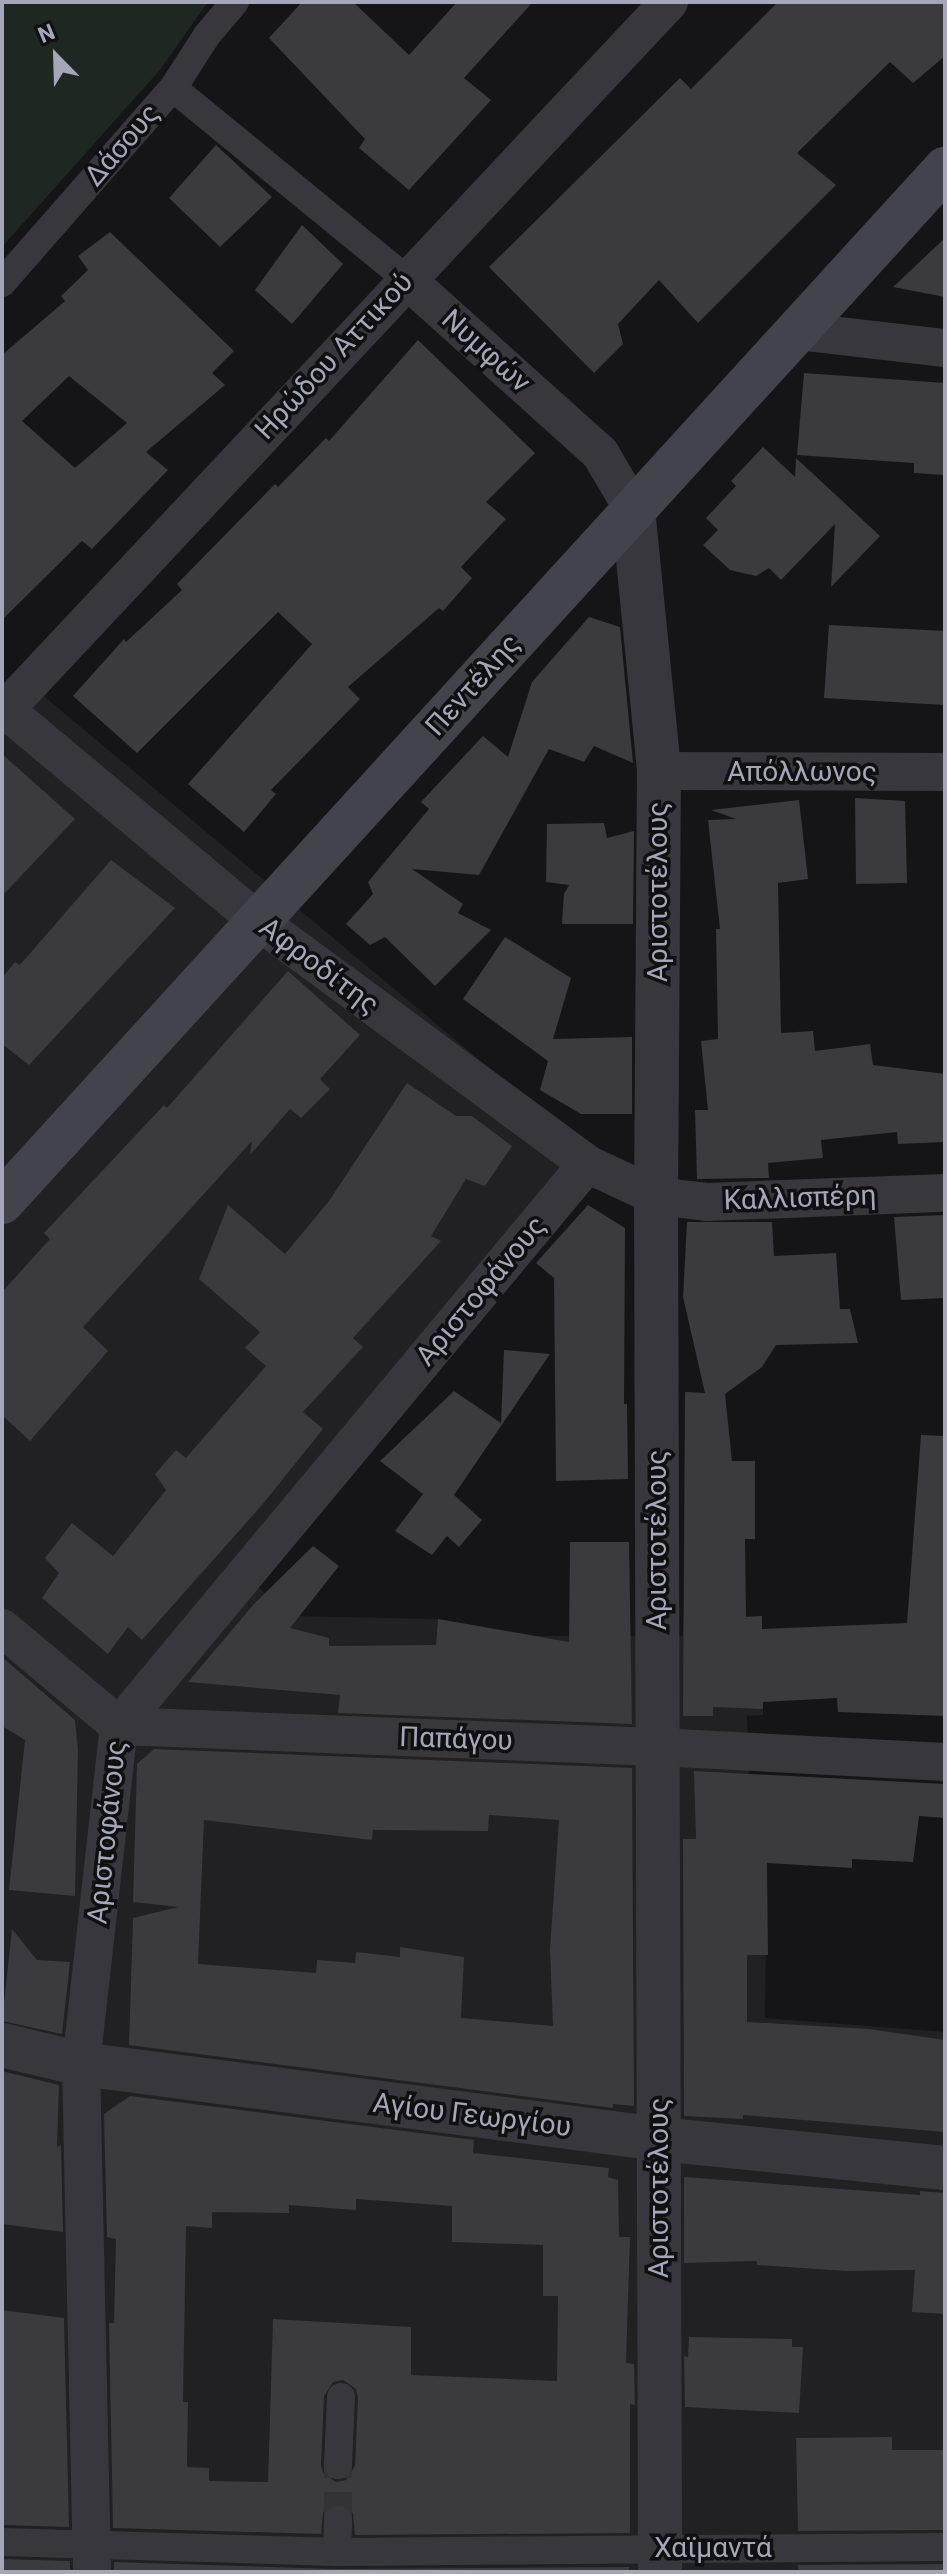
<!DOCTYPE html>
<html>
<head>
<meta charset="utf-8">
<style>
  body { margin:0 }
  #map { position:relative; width:947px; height:2574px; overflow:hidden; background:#151517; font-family:Roboto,sans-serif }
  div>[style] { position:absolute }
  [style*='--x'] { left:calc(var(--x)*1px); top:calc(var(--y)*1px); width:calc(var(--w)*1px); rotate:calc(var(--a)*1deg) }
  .built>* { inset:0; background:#212124 }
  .green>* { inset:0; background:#1e2721 }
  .building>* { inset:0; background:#3a3a3f }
  .pedestrian-tunnel>* { height:28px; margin-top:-14px; transform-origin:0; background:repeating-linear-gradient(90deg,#323237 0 28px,transparent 0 42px) }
  .pedestrian>* { height:28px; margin:-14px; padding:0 14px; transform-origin:14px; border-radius:14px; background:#38373e }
  .minor>* { height:38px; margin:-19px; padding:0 19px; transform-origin:19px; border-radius:19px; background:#38373e }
  .tertiary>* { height:44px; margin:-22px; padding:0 22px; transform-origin:22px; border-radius:22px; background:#38373e }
  .secondary>* { height:44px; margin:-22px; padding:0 22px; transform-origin:22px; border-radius:22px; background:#43434c }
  span { translate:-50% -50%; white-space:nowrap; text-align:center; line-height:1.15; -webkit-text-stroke:7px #101012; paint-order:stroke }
  .street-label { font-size:28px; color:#a5a7b8 }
  .frame { position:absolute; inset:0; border:4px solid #a5a7b8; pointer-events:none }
  .north { position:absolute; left:16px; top:16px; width:80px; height:80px; -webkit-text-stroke:6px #101012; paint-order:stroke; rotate:337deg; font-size:22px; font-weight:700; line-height:32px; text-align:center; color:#a5a7b8 }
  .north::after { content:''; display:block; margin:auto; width:28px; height:36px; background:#a5a7b8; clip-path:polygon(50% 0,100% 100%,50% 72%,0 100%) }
</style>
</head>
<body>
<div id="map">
  <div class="built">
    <i style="clip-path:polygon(40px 693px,604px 1164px,257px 1586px,290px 1616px,438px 1619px,538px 1636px,683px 1636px,683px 1617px,762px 1616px,763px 1715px,747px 1716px,752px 1862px,767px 1863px,765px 2018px,945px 2032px,945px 2572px,2px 2572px,2px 735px)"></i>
  </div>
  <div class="green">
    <i style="clip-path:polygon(2px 2px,208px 2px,159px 71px,2px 247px)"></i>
  </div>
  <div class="building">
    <i style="clip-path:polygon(302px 2px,353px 2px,409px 55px,457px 2px,533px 2px,464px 78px,491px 100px,409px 190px,359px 148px,365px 139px,269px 38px)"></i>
    <i style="clip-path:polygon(778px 2px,945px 2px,945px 56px,913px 83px,890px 62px,797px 153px,836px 185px,698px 323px,659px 280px,618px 324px,623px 344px,594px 373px,489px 267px,680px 78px,691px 89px)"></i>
    <i style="clip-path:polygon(216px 145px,272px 197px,220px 247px,169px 198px)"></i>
    <i style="clip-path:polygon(302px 225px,343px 264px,292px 324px,255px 290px)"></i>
    <i style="clip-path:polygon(evenodd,110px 232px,234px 351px,212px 373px,225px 385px,146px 452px,168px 470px,92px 549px,82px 541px,2px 620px,2px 355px,65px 301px,61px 296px,88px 270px,78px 256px,110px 232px,69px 376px,127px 423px,75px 468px,22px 421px,69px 376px)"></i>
    <i style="clip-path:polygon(945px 238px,945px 297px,893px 287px)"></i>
    <i style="clip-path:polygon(418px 340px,535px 453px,486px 502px,506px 519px,461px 567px,472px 578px,443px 611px,439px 608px,348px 687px,360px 699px,271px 790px,276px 794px,244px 832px,188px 784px,312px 644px,278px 612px,137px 753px,73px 696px,124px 639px,126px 642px,182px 590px,177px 584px,275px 484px,278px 487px,326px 438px,329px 441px)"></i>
    <i style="clip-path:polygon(804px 373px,945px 383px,945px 475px,914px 473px,914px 463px,797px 455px)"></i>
    <i style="clip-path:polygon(763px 447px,795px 477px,796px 458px,880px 536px,831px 587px,835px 524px,781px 580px,769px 568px,756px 576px,730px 570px,703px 545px,718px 530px,706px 518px,736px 486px,731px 481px)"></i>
    <i style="clip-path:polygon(589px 617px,620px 627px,633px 763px,594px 746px,584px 762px,549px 749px,479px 875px,412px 869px,463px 904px,458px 913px,491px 930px,435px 986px,385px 937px,370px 945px,346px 924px,373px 894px,368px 882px,429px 809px,421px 802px,483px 736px,508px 757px,532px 682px)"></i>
    <i style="clip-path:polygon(829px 625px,945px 631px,945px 705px,824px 698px)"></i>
    <i style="clip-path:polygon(2px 754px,75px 819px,2px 896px)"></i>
    <i style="clip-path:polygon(855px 798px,905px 801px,907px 883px,856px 884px)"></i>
    <i style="clip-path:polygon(799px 800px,808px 879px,778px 883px,781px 1033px,813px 1031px,815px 1051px,870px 1044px,873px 1065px,945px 1074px,945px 1142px,898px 1144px,897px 1132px,821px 1140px,823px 1158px,768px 1163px,769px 1178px,697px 1179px,695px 1110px,708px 1110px,701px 1041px,718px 1039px,716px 929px,720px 929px,708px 820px,736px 819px,711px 810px)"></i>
    <i style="clip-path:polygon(604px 823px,607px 838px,634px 831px,633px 924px,562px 924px,564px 894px,569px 885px,546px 882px,547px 824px)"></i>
    <i style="clip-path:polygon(111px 860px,175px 908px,29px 1065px,2px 1044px,2px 978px,15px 962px,20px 965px)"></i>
    <i style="clip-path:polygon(505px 937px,571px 978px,553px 1039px,632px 1037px,632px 1114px,581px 1114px,540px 1090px,548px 1061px,463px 999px)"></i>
    <i style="clip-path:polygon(288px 971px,360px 1035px,320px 1079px,330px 1089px,301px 1118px,290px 1109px,250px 1155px,252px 1141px,83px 1327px,108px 1351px,30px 1441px,2px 1415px,2px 1292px,50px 1239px,44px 1233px,164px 1105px,167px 1108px)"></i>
    <i style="clip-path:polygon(407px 1083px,456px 1116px,472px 1116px,512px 1146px,485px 1186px,466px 1179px,431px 1236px,441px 1241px,353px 1338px,363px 1347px,303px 1412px,323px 1429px,262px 1505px,142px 1640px,128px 1627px,108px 1654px,42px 1598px,59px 1573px,45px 1558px,72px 1523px,113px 1556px,166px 1490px,155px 1474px,176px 1450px,186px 1458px,266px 1366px,245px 1348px,260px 1332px,199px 1279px,228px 1205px,285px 1254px,329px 1201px)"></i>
    <i style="clip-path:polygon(588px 1205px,625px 1228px,624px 1404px,627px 1404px,628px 1479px,556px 1481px,554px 1278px,536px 1263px)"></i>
    <i style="clip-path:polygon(945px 1215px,945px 1298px,901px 1300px,894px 1217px)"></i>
    <i style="clip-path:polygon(687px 1222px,772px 1222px,774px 1256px,836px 1253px,840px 1309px,850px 1309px,858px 1343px,776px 1345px,762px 1367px,725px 1394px,732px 1461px,755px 1461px,755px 1539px,745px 1539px,746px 1617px,762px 1616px,762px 1629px,907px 1623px,921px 1435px,945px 1436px,945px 1716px,838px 1712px,837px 1698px,763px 1702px,763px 1709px,713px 1707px,713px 1716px,683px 1716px,685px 1392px,705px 1393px,683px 1297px)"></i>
    <i style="clip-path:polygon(504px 1350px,550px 1354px,454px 1495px,482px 1520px,459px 1547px,447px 1536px,432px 1555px,395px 1531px,423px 1494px,380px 1461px,454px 1391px,501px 1423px)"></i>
    <i style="clip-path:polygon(570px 1542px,629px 1542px,632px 1724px,338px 1713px,340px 1695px,188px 1682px,254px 1604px,313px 1546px,339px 1566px,290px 1628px,329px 1638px,329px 1646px,436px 1645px,438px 1619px,569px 1642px)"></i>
    <i style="clip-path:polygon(2px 1657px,75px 1720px,78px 1749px,75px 1896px,9px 1890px,25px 1740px,2px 1726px)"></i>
    <i style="clip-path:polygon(evenodd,154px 1749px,632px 1768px,634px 2106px,613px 2104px,613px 2108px,129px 2045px,133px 1918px,178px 1907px,133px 1902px,137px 1764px,154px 1749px,489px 1815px,559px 1820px,550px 1949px,553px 2026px,461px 2018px,464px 1957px,400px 1947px,400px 1957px,356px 1952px,355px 1963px,317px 1960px,316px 1973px,198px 1964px,204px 1820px,372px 1840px,373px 1830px,488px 1831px,489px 1815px)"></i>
    <i style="clip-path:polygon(694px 1771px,945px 1784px,945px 1818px,919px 1816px,913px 1862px,852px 1859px,852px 1868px,767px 1863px,768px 1955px,747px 1955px,747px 2022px,869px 2029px,945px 2040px,945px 2132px,743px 2115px,743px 2119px,684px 2116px,683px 1839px,696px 1839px)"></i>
    <i style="clip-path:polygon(12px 1929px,37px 1960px,70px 1962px,62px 2034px,2px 2021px)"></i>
    <i style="clip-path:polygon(2px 2071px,59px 2085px,57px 2147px,61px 2145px,63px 2232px,2px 2224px)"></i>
    <i style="clip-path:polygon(evenodd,130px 2096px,474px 2140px,473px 2153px,609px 2168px,608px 2177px,618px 2180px,619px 2237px,630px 2237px,626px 2363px,634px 2364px,635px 2405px,630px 2404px,630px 2533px,355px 2535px,353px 2513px,338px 2503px,323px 2512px,321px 2534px,113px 2528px,109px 2323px,114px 2323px,116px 2239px,107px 2237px,104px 2114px,130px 2096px,356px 2199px,452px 2206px,452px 2242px,543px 2245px,543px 2296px,558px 2296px,557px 2381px,411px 2375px,411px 2327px,273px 2319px,268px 2482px,209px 2481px,209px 2468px,187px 2467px,188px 2402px,183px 2402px,186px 2226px,212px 2228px,212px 2212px,289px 2213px,289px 2205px,356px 2210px,356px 2199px,130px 2096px,343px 2380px,356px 2389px,358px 2397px,355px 2466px,346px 2480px,336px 2482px,323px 2473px,321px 2465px,324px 2396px,333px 2382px,343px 2380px)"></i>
    <i style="clip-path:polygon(684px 2177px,920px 2195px,920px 2191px,945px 2193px,945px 2314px,912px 2312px,915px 2270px,846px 2271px,757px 2265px,757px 2261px,684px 2263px)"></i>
    <i style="clip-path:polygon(2px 2310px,64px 2318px,69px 2527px,2px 2525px)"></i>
    <i style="clip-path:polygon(689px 2337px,792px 2339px,792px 2347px,803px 2347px,799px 2413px,685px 2407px,684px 2356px,688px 2357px)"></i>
    <i style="clip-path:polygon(892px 2437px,892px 2450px,945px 2450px,945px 2530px,798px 2531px,796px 2438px)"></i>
    <i style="clip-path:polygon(2px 2559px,70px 2561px,70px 2572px,2px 2572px)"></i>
    <i style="clip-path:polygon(114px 2562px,336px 2569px,629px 2567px,629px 2572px,114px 2572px)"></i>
    <i style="clip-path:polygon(945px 2564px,945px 2572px,798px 2572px,798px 2565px)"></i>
  </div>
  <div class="pedestrian-tunnel">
    <i style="--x:338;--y:2520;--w:55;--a:-90"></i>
  </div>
  <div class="pedestrian">
    <i style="--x:173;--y:88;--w:301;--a:39.3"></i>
    <i style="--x:2;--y:283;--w:259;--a:-48.8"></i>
    <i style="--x:173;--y:88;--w:63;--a:-57.3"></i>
    <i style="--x:207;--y:35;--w:43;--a:-49.7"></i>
    <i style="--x:338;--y:2465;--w:68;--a:-87.5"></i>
    <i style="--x:2;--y:2542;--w:335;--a:1.7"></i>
    <i style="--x:337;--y:2552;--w:608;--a:-0.47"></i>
    <i style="--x:337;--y:2552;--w:32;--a:-88"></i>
  </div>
  <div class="minor">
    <i style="--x:406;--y:279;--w:261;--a:41.9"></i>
    <i style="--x:600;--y:453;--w:65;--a:59.5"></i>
    <i style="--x:797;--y:331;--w:149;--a:6.6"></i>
    <i style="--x:2;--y:707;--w:334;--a:39.9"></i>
    <i style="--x:258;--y:921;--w:409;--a:36.4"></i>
    <i style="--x:587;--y:1164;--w:76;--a:24.9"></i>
    <i style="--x:656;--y:1196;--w:51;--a:6.7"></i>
    <i style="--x:707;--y:1202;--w:238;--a:-2.2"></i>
    <i style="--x:2;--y:713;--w:975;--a:-46.83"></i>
    <i style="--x:659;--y:771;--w:286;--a:0.2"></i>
    <i style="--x:2;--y:1628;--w:153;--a:39.9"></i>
    <i style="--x:119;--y:1726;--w:539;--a:2.23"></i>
    <i style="--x:658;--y:1747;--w:287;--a:3"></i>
    <i style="--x:92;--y:2572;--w:508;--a:-91.24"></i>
    <i style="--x:81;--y:2064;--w:340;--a:-83.6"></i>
    <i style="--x:119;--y:1726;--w:731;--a:-50.21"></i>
  </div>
  <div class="tertiary">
    <i style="--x:633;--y:509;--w:263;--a:84.3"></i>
    <i style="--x:659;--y:771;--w:425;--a:90.4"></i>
    <i style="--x:656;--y:1196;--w:1376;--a:89.83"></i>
    <i style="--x:2;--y:2045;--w:81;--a:13.5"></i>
    <i style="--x:81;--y:2064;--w:583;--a:7.39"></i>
    <i style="--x:659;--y:2139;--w:287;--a:5.8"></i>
  </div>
  <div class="secondary">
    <i style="--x:2;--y:1202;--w:1399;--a:-47.61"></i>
  </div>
  <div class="street-label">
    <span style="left:122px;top:145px;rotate:-49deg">Δάσους</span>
    <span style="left:486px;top:351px;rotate:42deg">Νυμφών</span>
    <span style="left:334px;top:356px;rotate:-47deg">Ηρώδου Αττικού</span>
    <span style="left:473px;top:685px;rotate:-48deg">Πεντέλης</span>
    <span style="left:802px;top:772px">Απόλλωνος</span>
    <span style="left:658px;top:892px;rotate:-90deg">Αριστοτέλους</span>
    <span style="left:319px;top:966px;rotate:37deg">Αφροδίτης</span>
    <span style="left:800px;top:1198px;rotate:-2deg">Καλλισπέρη</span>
    <span style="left:481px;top:1291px;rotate:-50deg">Αριστοφάνους</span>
    <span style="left:657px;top:1540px;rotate:-90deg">Αριστοτέλους</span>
    <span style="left:456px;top:1739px;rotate:2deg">Παπάγου</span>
    <span style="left:107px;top:1832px;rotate:-84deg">Αριστοφάνους</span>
    <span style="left:472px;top:2115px;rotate:7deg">Αγίου Γεωργίου</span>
    <span style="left:659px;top:2188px;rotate:-90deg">Αριστοτέλους</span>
    <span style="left:713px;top:2548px">Χαϊμαντά</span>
  </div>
  <div class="frame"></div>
  <div class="north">N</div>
</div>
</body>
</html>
